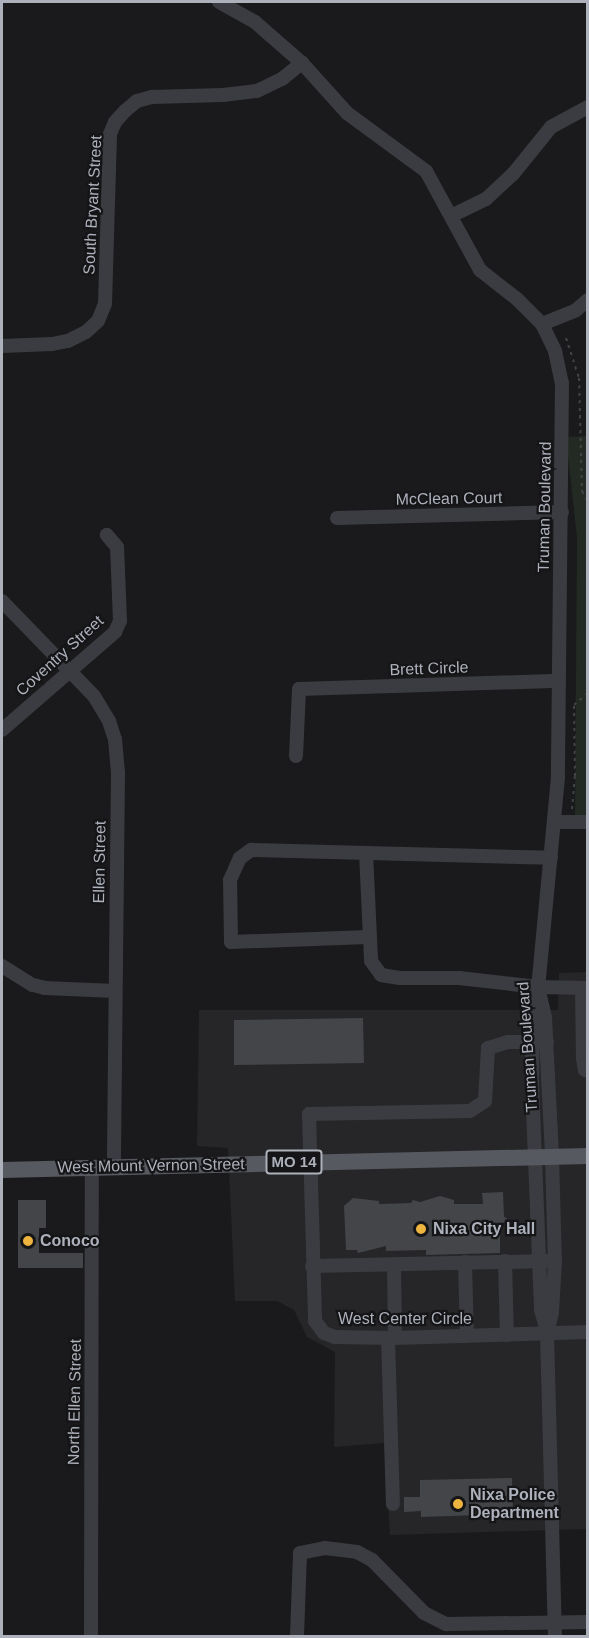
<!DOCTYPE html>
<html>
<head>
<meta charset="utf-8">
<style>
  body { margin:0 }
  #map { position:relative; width:589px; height:1638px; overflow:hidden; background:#1a1a1c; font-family:Arial,sans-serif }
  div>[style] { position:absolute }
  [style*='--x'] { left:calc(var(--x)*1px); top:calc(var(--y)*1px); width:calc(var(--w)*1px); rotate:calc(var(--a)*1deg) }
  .built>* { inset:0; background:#262629 }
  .green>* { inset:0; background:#222a23 }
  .building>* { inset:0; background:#444549 }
  .path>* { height:2px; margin-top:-1px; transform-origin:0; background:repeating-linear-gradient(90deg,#414348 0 3px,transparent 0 7.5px) }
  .minor>* { height:14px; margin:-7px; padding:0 7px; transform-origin:7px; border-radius:7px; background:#3b3c41 }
  .major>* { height:16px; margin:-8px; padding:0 8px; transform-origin:8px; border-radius:8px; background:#575960 }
  .dots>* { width:16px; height:16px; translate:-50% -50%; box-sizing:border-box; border:3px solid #151517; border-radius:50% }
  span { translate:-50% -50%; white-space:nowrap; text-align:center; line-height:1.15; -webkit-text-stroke:4.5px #151517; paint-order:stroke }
  .shield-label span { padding:2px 4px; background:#151517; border:2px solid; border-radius:4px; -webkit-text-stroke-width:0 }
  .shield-label { font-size:15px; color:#adb1bb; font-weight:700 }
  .street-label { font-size:16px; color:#adb1bb }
  .poi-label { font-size:16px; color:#adb1bb; font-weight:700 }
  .left { translate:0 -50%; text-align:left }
  .frame { position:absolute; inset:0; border:3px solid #adb1bb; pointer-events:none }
</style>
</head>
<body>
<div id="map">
  <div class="built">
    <i style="clip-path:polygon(587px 972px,587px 1529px,390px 1535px,384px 1443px,334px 1447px,335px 1352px,307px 1337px,294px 1310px,277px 1301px,235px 1301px,228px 1148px,197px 1146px,199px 1010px,558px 1010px,559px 973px)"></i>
  </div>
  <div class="green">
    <i style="clip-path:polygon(587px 436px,587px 817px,575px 815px,577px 538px,566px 437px)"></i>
  </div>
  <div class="building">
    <i style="clip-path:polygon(363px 1018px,364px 1063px,234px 1065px,234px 1020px)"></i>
    <i style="clip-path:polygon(503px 1192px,504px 1217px,507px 1218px,500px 1229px,500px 1253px,426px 1255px,426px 1250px,386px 1251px,386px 1246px,358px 1253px,357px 1250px,346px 1250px,344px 1206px,353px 1198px,379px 1201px,379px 1204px,411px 1203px,413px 1200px,420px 1202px,440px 1196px,454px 1200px,454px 1204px,483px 1204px,482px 1193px)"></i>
    <i style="clip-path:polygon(18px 1200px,46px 1200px,46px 1228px,39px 1228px,39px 1253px,83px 1253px,83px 1268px,18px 1268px)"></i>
    <i style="clip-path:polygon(512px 1478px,513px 1514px,421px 1517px,421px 1511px,404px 1512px,404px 1497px,420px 1497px,420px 1480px)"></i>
  </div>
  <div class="path">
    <i style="--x:566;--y:338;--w:42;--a:72"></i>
    <i style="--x:579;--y:378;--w:113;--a:88.5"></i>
    <i style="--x:582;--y:491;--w:13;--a:61"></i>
    <i style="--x:572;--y:809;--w:33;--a:-85"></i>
    <i style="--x:575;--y:776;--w:71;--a:-90.8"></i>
    <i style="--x:574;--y:705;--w:18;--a:-41"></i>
  </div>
  <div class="minor">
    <i style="--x:219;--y:2;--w:41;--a:29.1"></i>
    <i style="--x:255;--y:22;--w:62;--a:41.1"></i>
    <i style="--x:302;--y:63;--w:67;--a:48"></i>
    <i style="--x:347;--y:113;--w:98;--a:36.3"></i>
    <i style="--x:426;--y:171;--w:113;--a:61.4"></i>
    <i style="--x:480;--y:270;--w:47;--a:38.1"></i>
    <i style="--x:517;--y:299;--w:35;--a:45"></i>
    <i style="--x:542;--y:324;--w:30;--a:64"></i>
    <i style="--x:555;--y:351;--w:33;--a:78"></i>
    <i style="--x:562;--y:383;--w:394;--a:90.6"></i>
    <i style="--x:558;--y:777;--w:211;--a:95.4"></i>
    <i style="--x:538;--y:987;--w:31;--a:77"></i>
    <i style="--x:545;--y:1017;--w:139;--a:87.1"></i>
    <i style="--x:552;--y:1156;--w:105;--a:88.4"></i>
    <i style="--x:555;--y:1261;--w:51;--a:93.4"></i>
    <i style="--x:552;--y:1312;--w:22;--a:103"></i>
    <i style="--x:547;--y:1333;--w:303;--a:88.5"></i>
    <i style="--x:451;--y:216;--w:39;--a:-26"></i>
    <i style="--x:486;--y:199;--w:37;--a:-43"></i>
    <i style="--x:513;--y:174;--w:60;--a:-51"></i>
    <i style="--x:551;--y:127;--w:42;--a:-28.4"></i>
    <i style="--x:542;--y:324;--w:37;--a:-22"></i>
    <i style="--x:576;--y:310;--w:16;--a:-40"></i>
    <i style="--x:2;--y:346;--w:50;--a:-2.3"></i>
    <i style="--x:52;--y:344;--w:16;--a:-11"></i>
    <i style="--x:68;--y:341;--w:20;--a:-27"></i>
    <i style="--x:86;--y:332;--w:16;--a:-43"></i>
    <i style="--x:98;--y:321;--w:18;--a:-68"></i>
    <i style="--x:105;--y:304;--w:170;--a:-88.3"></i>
    <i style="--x:110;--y:134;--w:13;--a:-67"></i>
    <i style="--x:115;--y:122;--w:15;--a:-48"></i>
    <i style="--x:125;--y:111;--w:16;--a:-40"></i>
    <i style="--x:137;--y:101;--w:16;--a:-15"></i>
    <i style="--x:152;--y:97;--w:71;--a:-1.6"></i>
    <i style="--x:223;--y:95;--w:34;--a:-7"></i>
    <i style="--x:257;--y:91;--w:28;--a:-26"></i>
    <i style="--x:282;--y:79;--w:26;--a:-39"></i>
    <i style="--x:337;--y:518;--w:225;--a:-1.5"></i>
    <i style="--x:2;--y:601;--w:132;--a:45.9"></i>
    <i style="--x:94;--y:696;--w:29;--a:59"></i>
    <i style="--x:109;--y:721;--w:19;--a:72"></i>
    <i style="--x:115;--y:739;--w:33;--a:85"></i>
    <i style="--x:118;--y:772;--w:395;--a:90.6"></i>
    <i style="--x:2;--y:730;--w:150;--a:-40.9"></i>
    <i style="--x:115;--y:632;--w:12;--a:-66"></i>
    <i style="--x:120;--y:621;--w:74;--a:-92.3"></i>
    <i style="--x:117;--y:547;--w:16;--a:-130"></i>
    <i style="--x:296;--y:756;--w:67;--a:-87.4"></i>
    <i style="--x:299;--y:689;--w:260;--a:-1.8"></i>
    <i style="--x:555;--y:822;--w:33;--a:0"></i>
    <i style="--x:366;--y:853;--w:108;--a:87.3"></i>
    <i style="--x:371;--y:961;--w:17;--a:54"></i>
    <i style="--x:381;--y:975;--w:19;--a:9"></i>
    <i style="--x:400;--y:978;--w:59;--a:0"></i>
    <i style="--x:459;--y:978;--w:80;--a:6.5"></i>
    <i style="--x:538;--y:987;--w:50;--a:1.1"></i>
    <i style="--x:368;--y:937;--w:137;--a:177.9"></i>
    <i style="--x:231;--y:942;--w:62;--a:-90.9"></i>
    <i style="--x:230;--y:880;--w:24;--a:-66"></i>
    <i style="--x:240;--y:858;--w:14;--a:-36"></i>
    <i style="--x:251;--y:850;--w:300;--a:1.5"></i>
    <i style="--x:2;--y:966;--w:36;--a:32"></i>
    <i style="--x:33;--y:985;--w:12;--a:14"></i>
    <i style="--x:45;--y:988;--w:70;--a:2.5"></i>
    <i style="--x:582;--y:988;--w:70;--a:89.2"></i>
    <i style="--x:583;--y:1058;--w:12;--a:81"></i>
    <i style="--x:585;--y:1070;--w:3;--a:18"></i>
    <i style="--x:537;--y:995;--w:22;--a:100"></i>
    <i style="--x:533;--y:1017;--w:67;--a:90.9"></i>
    <i style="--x:532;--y:1084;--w:226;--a:87.7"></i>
    <i style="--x:541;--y:1310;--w:22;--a:74"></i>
    <i style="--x:547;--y:1042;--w:39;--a:180"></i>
    <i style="--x:508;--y:1042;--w:21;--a:163"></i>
    <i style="--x:488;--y:1048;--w:53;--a:93.2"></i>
    <i style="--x:485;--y:1101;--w:18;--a:146"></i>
    <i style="--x:470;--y:1111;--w:161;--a:178.9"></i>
    <i style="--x:309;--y:1114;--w:207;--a:88.3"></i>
    <i style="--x:315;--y:1321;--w:15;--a:53"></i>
    <i style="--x:324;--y:1333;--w:12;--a:20"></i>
    <i style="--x:335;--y:1337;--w:60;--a:1"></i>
    <i style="--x:395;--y:1338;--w:193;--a:-1.8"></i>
    <i style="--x:505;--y:1261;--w:74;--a:88.5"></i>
    <i style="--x:465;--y:1262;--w:74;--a:88.5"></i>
    <i style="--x:394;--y:1264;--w:74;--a:89.2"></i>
    <i style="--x:312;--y:1266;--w:235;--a:-1.2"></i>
    <i style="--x:388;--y:1338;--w:166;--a:88.3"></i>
    <i style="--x:91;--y:1636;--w:469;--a:-89.9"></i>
    <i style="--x:297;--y:1636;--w:83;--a:-87.9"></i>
    <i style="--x:300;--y:1553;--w:25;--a:-11"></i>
    <i style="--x:325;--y:1548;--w:32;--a:7"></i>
    <i style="--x:357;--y:1552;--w:17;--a:28"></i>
    <i style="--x:372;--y:1560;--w:74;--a:45.5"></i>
    <i style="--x:424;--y:1613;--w:25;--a:27"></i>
    <i style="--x:446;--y:1624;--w:142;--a:-0.8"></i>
  </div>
  <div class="major">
    <i style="--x:2;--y:1170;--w:586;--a:-1.37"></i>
  </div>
  <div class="dots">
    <i style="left:421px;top:1229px;background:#eeb440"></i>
    <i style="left:28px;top:1241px;background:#eeb440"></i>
    <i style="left:458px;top:1504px;background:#eeb440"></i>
  </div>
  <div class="shield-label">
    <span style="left:294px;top:1162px">MO 14</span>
  </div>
  <div class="street-label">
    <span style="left:93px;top:205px;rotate:-87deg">South Bryant Street</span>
    <span style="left:449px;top:499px;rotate:-1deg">McClean Court</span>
    <span style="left:545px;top:507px;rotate:-89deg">Truman Boulevard</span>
    <span style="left:60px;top:656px;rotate:-42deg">Coventry Street</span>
    <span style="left:429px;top:669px;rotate:-2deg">Brett Circle</span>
    <span style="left:100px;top:862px;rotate:-89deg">Ellen Street</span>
    <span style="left:528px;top:1047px;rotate:-94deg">Truman Boulevard</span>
    <span style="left:151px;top:1166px;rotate:-1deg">West Mount Vernon Street</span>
    <span style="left:405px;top:1319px">West Center Circle</span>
    <span style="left:75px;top:1402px;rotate:-89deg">North Ellen Street</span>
  </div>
  <div class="poi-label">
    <span class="left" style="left:433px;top:1229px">Nixa City Hall</span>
    <span class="left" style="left:40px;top:1241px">Conoco</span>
    <span class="left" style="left:470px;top:1504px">Nixa Police<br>Department</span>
  </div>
  <div class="frame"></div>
</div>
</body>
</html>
